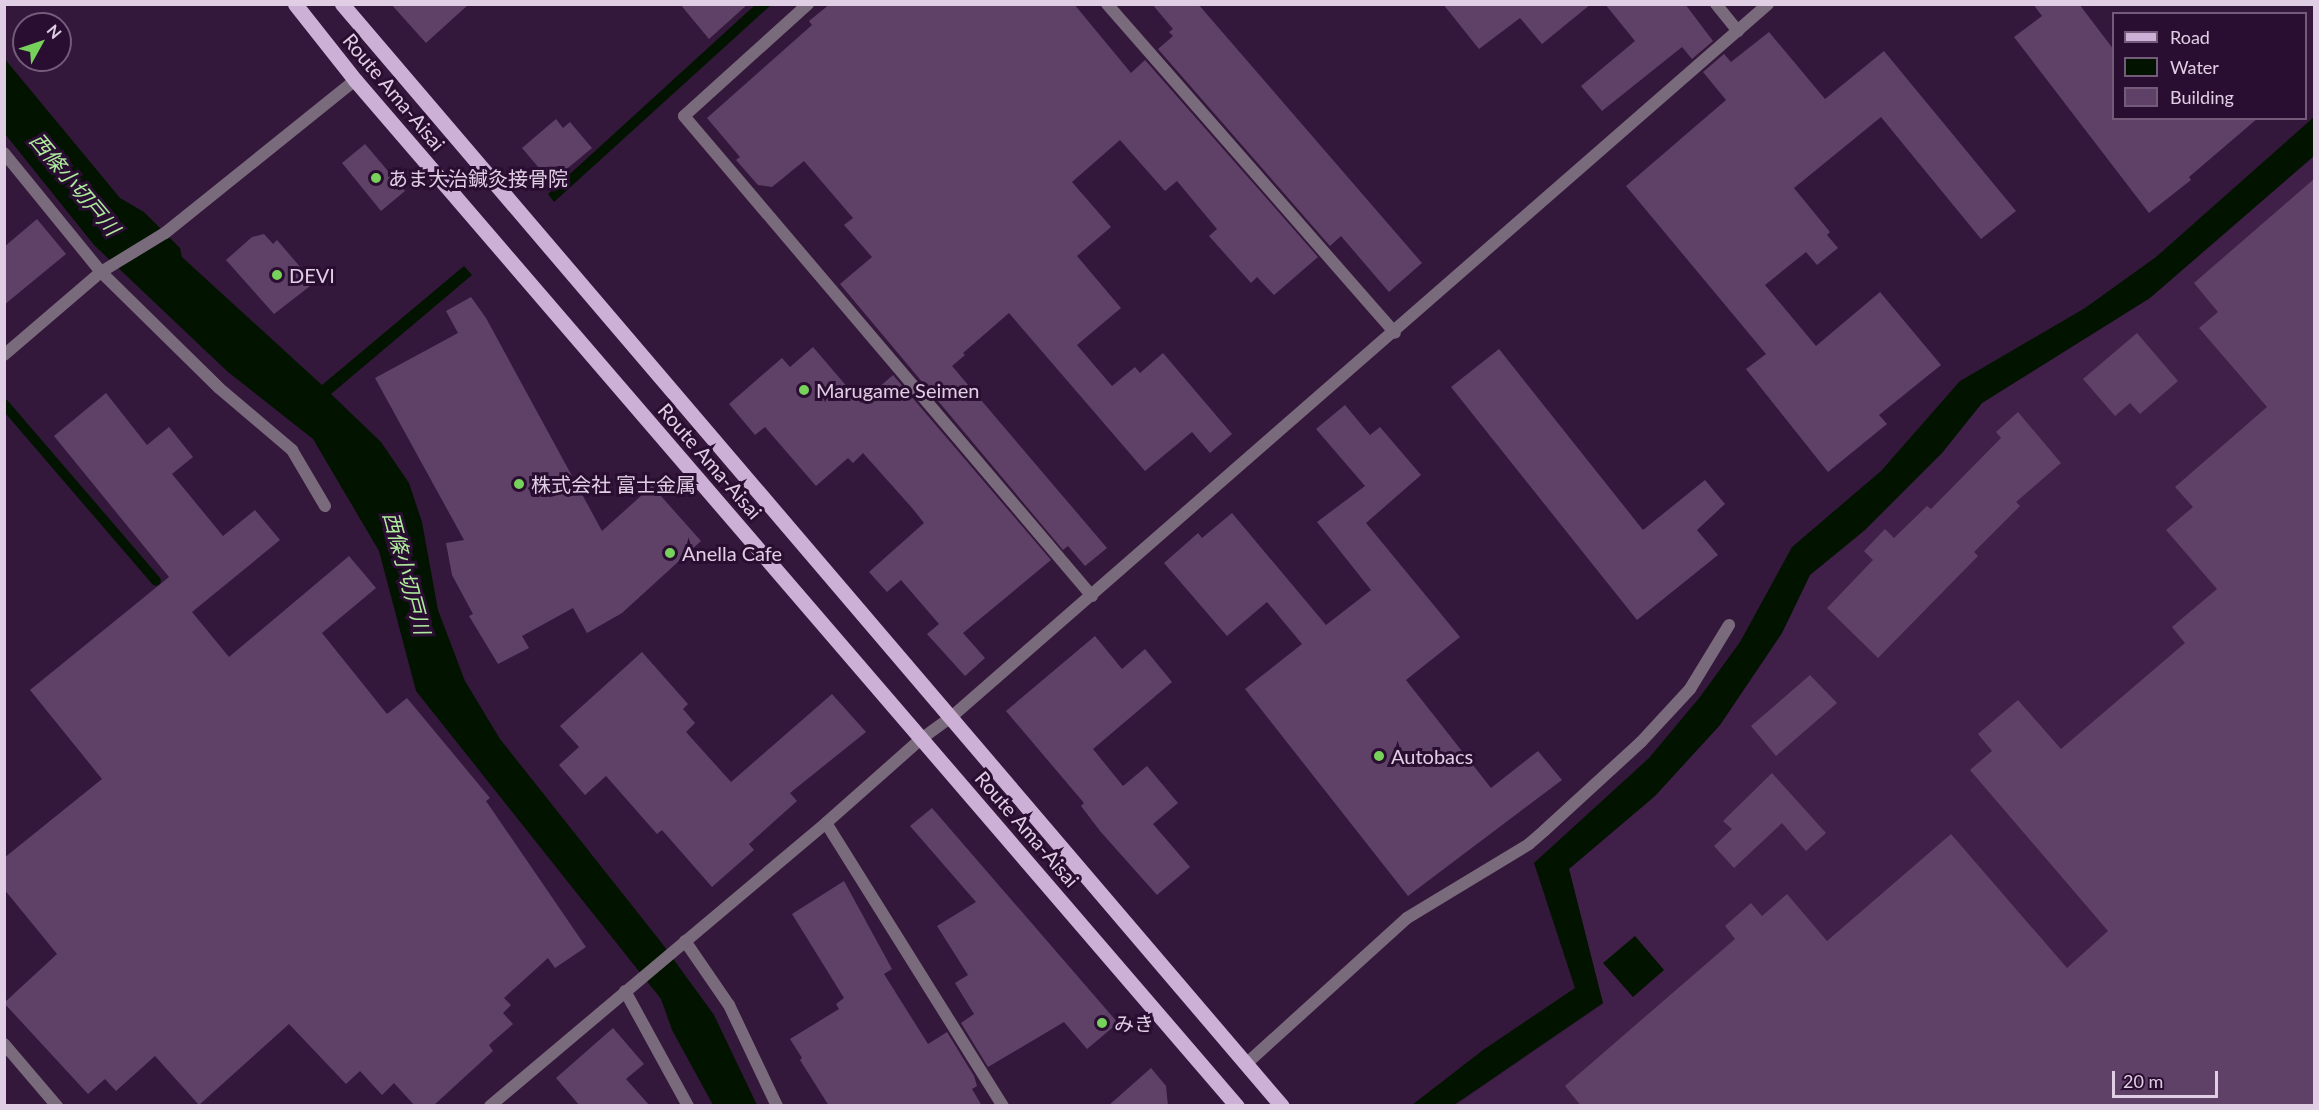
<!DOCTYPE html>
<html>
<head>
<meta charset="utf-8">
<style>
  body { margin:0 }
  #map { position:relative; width:2319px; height:1110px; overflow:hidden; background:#34183b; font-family:Lato,"Noto Sans JP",sans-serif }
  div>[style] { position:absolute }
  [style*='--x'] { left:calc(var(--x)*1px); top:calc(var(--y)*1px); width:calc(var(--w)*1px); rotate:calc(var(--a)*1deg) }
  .built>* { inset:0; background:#402048 }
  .water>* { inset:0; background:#021400 }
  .stream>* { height:10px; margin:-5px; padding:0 5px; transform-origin:5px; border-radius:5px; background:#021400 }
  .building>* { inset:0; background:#5f4167 }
  .minor>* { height:12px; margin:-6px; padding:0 6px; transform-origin:6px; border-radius:6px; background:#796b7c }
  .tertiary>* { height:12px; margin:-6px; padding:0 6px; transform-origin:6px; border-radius:6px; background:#796b7c }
  .primary>* { height:15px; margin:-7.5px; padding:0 7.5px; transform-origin:7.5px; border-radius:7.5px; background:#cdb0d5 }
  .dots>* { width:16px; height:16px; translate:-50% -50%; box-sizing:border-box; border:3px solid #2a0e31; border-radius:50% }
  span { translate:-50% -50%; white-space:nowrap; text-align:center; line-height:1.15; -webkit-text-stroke:6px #2a0e31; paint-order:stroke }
  .street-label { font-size:20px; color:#e0cee4 }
  .poi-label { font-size:20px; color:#e0cee4 }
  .left { translate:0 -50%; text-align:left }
  .water-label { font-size:21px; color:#aeec9d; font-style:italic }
  .frame { position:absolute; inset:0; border:6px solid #e0cee4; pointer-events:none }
  .legend { position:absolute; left:2112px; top:12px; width:195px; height:108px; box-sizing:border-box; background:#2a0e31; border:2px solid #735b79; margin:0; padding:8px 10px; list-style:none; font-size:18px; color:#e0cee4 }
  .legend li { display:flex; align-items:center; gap:12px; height:30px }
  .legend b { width:30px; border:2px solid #735b79 }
  .north { position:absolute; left:12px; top:12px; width:60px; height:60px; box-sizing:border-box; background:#2a0e31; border:2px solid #735b79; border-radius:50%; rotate:50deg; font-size:16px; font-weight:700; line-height:24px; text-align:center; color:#e0cee4 }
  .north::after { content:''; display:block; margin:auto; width:21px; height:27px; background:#76d25a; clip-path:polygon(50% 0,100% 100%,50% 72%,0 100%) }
  .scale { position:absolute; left:2112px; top:1071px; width:106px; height:27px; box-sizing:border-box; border:3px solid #e0cee4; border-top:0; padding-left:8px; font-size:18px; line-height:21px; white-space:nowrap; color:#e0cee4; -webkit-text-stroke:4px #2a0e31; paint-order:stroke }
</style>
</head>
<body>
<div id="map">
  <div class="built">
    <i style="clip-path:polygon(2314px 156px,2314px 1105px,1454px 1106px,1603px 1004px,1569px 869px,1655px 796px,1720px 725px,1782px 633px,1810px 575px,1865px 530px,1942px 453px,1982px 403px,2150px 298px)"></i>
  </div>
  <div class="water">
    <i style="clip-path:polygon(755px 5px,771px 5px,554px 202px,548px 194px)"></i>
    <i style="clip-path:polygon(4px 58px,120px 198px,144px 212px,180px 248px,182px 257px,322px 385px,464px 266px,472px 275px,331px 394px,381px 442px,409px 483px,422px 522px,438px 610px,465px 681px,500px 739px,661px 942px,714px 1015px,757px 1105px,713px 1105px,672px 1030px,661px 999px,416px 691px,379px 551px,313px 439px,228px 372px,94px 245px,5px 134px)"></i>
    <i style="clip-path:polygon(2314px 117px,2314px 156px,2150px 298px,1982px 403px,1942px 453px,1865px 530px,1810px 575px,1782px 633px,1720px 725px,1655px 796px,1569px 869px,1603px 1003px,1454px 1105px,1412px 1105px,1483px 1050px,1575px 988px,1534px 863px,1649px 758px,1700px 697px,1740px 642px,1792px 547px,1881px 471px,1960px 381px,2085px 308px,2156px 257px)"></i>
    <i style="clip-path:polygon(1635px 936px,1664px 970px,1633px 997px,1603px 963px)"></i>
  </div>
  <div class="stream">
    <i style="--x:4;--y:404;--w:233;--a:49.3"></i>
  </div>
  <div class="building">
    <i style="clip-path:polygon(391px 4px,469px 4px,426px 43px)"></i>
    <i style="clip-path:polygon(680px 4px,748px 4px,709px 39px)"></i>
    <i style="clip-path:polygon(830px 4px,1074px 4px,1131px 73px,1145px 60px,1318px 257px,1274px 295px,1257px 277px,1251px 283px,1209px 236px,1217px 229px,1177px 181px,1165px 191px,1120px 140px,1072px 182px,1111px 227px,1077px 256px,1121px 308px,1077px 345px,1112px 386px,1135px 367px,1140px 373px,1163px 353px,1232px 434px,1210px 453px,1192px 432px,1145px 471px,1009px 313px,963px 353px,965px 355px,952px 366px,1107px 548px,1085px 566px,1068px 546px,1063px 550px,840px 284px,872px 257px,844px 225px,853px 218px,804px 161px,772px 187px,758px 185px,736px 160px,740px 157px,707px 118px,812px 25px,809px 21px)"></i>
    <i style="clip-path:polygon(1152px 4px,1198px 4px,1422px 263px,1389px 292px,1341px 236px,1330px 246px,1158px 49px,1173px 36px,1169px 32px,1173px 29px)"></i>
    <i style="clip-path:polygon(1443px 4px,1591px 4px,1542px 44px,1520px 18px,1479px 49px)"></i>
    <i style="clip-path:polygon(1605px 4px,1685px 4px,1713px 41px,1692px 59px,1682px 47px,1602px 111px,1581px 86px,1635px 41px)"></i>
    <i style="clip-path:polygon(2033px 4px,2079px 4px,2114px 50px,2114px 118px,2258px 118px,2189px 177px,2191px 180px,2149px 213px,2014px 37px,2042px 16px)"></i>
    <i style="clip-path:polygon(1769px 32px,1825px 99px,1884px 51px,2016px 211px,1981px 239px,1881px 117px,1794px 188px,1830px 232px,1827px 235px,1838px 248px,1817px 265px,1806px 252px,1765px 285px,1816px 346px,1880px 292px,1941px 365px,1879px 415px,1887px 424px,1828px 472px,1746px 369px,1766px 354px,1626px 186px,1726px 100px,1703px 72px,1724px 54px,1731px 62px)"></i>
    <i style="clip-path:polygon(556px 119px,563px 128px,570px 122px,592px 148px,551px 182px,522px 148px)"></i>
    <i style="clip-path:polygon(365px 144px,405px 191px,381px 211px,342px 163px)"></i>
    <i style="clip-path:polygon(2314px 179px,2314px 1106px,1581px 1106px,1565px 1086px,1735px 939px,1725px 926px,1751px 903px,1762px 916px,1787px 894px,1827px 941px,1951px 834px,2067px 968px,2108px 931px,1970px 770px,1992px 751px,1978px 734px,2018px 700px,2061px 749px,2185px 643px,2172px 627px,2217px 589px,2166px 530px,2193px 507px,2175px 487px,2267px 407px,2199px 328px,2218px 312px,2194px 283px)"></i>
    <i style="clip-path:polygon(37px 219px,66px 254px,4px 305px,4px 247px)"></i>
    <i style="clip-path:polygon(264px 234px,273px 244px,277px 240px,314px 283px,274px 314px,226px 260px,252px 237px)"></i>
    <i style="clip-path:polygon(471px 297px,486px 318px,602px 531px,652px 486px,701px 541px,622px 613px,587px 633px,573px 608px,522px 636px,529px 648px,498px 664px,469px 616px,473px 614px,452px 575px,446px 543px,464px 540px,375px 378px,458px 333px,446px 311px)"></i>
    <i style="clip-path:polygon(2137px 333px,2178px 381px,2140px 414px,2130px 403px,2115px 416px,2083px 379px)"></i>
    <i style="clip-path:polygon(813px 347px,861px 403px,893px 375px,1051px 560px,963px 633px,985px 658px,965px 676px,927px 634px,939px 624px,901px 580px,887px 592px,869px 572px,924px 523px,913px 509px,863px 453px,853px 463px,848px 458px,816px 486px,765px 427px,755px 435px,729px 404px,782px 358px,790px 367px)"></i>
    <i style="clip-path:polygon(1499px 349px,1643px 530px,1705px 480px,1725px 504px,1697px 530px,1718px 555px,1637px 620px,1451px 387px)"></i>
    <i style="clip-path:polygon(106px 393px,147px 445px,169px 427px,193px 457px,172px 474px,223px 536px,255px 510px,280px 540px,192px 612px,229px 657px,349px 556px,376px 588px,322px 633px,387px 714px,407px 698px,490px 798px,486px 801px,586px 947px,555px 968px,548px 958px,504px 998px,511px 1005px,503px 1013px,513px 1024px,489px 1045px,493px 1051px,433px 1106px,415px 1106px,394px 1083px,382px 1095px,360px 1071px,346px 1084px,289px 1024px,199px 1105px,155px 1056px,116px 1091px,105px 1079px,88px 1094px,4px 1003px,57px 954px,4px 889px,4px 858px,102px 779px,30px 690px,169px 577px,54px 436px)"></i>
    <i style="clip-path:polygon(1345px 405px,1370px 435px,1380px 427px,1421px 475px,1366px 523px,1460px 637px,1406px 680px,1491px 788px,1538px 751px,1562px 780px,1408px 896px,1245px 689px,1302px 644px,1267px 602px,1227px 636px,1164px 563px,1198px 533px,1202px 538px,1232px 513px,1326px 625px,1371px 590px,1317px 522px,1365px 486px,1316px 429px)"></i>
    <i style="clip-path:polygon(2018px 412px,2061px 463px,2016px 502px,2020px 506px,1974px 552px,1978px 556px,1878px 658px,1827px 608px,1873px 560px,1864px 551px,1885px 529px,1894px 538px,1927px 506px,1931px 509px,2001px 438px,1996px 432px)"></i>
    <i style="clip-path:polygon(1095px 636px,1122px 669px,1145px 649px,1172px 682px,1093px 749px,1123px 786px,1147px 766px,1178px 803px,1153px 824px,1190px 867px,1157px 895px,1100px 831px,1081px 806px,1084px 803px,1006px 711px)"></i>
    <i style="clip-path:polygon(642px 652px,688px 704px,683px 709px,695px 723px,686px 732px,731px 782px,832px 694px,866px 732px,790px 793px,797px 801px,749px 844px,754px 850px,712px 887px,662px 830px,657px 834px,606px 776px,585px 795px,559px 765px,579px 747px,560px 726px)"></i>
    <i style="clip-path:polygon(1810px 675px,1837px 703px,1776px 756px,1751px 726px)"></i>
    <i style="clip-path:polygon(1772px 773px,1826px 833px,1806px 851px,1782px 823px,1734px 868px,1714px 846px,1732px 829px,1723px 821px)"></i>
    <i style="clip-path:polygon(932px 808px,1118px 1023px,1087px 1049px,1064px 1022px,988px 1067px,961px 1023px,974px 1014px,955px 983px,968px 975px,937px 926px,976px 902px,910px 826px)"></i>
    <i style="clip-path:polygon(844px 881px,892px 969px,884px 974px,928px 1044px,947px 1032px,974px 1076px,977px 1086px,972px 1089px,982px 1106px,829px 1106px,800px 1060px,802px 1058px,790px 1039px,839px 1009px,836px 1004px,844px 998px,792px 914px)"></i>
    <i style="clip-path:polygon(613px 1028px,644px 1064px,626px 1079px,650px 1106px,580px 1106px,556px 1078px)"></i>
    <i style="clip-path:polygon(1151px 1068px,1166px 1086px,1168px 1106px,1108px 1106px)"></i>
  </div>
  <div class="minor">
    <i style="--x:808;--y:4;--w:167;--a:137.9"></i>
    <i style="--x:684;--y:116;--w:630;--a:49.64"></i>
    <i style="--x:1107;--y:4;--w:437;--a:48.8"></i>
    <i style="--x:1716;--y:4;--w:35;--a:51"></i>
    <i style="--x:4;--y:153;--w:154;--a:50.8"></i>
    <i style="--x:101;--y:272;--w:165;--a:44.5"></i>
    <i style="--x:219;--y:388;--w:96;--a:40.3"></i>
    <i style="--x:292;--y:450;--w:65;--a:59.5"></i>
    <i style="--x:4;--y:355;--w:128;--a:-40.6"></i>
    <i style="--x:101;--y:272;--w:75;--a:-31.4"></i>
    <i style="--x:165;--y:233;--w:244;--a:-38.8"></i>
    <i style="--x:949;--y:719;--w:1087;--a:-41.12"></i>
    <i style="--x:826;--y:823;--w:334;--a:58"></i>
    <i style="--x:685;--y:941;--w:78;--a:55.5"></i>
    <i style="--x:729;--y:1005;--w:112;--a:64.6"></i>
    <i style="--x:625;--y:991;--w:131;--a:61.3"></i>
    <i style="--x:4;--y:1044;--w:82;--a:49.5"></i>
    <i style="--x:1246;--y:1064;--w:217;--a:-42.2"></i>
    <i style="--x:1407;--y:918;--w:143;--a:-31.2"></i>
    <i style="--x:1529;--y:844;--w:21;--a:-41"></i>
    <i style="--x:1545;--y:830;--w:130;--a:-42.5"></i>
    <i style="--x:1641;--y:742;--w:72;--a:-47.2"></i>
    <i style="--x:1690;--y:689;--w:75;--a:-58.6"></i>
  </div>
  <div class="tertiary">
    <i style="--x:490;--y:1106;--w:439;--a:-40.1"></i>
    <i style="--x:826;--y:823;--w:127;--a:-41.5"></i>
    <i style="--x:921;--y:739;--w:34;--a:-36"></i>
  </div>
  <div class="primary">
    <i style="--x:295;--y:4;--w:97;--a:51.7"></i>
    <i style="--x:355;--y:80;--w:1353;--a:49.32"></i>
    <i style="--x:342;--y:4;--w:1448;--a:49.54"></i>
  </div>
  <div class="dots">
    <i style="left:376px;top:178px;background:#76d25a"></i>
    <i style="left:277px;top:275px;background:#76d25a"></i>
    <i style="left:804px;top:390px;background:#76d25a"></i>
    <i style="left:519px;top:484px;background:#76d25a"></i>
    <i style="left:670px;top:553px;background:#76d25a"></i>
    <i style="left:1379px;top:756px;background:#76d25a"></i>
    <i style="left:1102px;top:1023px;background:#76d25a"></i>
  </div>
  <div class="street-label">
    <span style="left:394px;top:92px;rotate:50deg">Route Ama-Aisai</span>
    <span style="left:710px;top:461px;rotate:49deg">Route Ama-Aisai</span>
    <span style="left:1027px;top:829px;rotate:49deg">Route Ama-Aisai</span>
  </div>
  <div class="poi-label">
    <span class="left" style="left:388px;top:178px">あま大治鍼灸接骨院</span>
    <span class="left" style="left:289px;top:275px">DEVI</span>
    <span class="left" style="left:816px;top:390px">Marugame Seimen</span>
    <span class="left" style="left:531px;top:484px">株式会社 富士金属</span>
    <span class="left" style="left:682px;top:553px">Anella Cafe</span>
    <span class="left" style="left:1391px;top:756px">Autobacs</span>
    <span class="left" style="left:1114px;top:1023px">みき</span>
  </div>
  <div class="water-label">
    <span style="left:75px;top:184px;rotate:50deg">西條小切戸川</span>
    <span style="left:407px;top:573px;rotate:75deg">西條小切戸川</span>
  </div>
  <div class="frame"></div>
  <ul class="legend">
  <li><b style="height:8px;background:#cdb0d5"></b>Road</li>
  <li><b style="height:16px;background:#021400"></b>Water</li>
  <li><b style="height:16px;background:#5f4167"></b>Building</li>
  </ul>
  <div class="north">N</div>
  <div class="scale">20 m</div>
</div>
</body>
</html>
